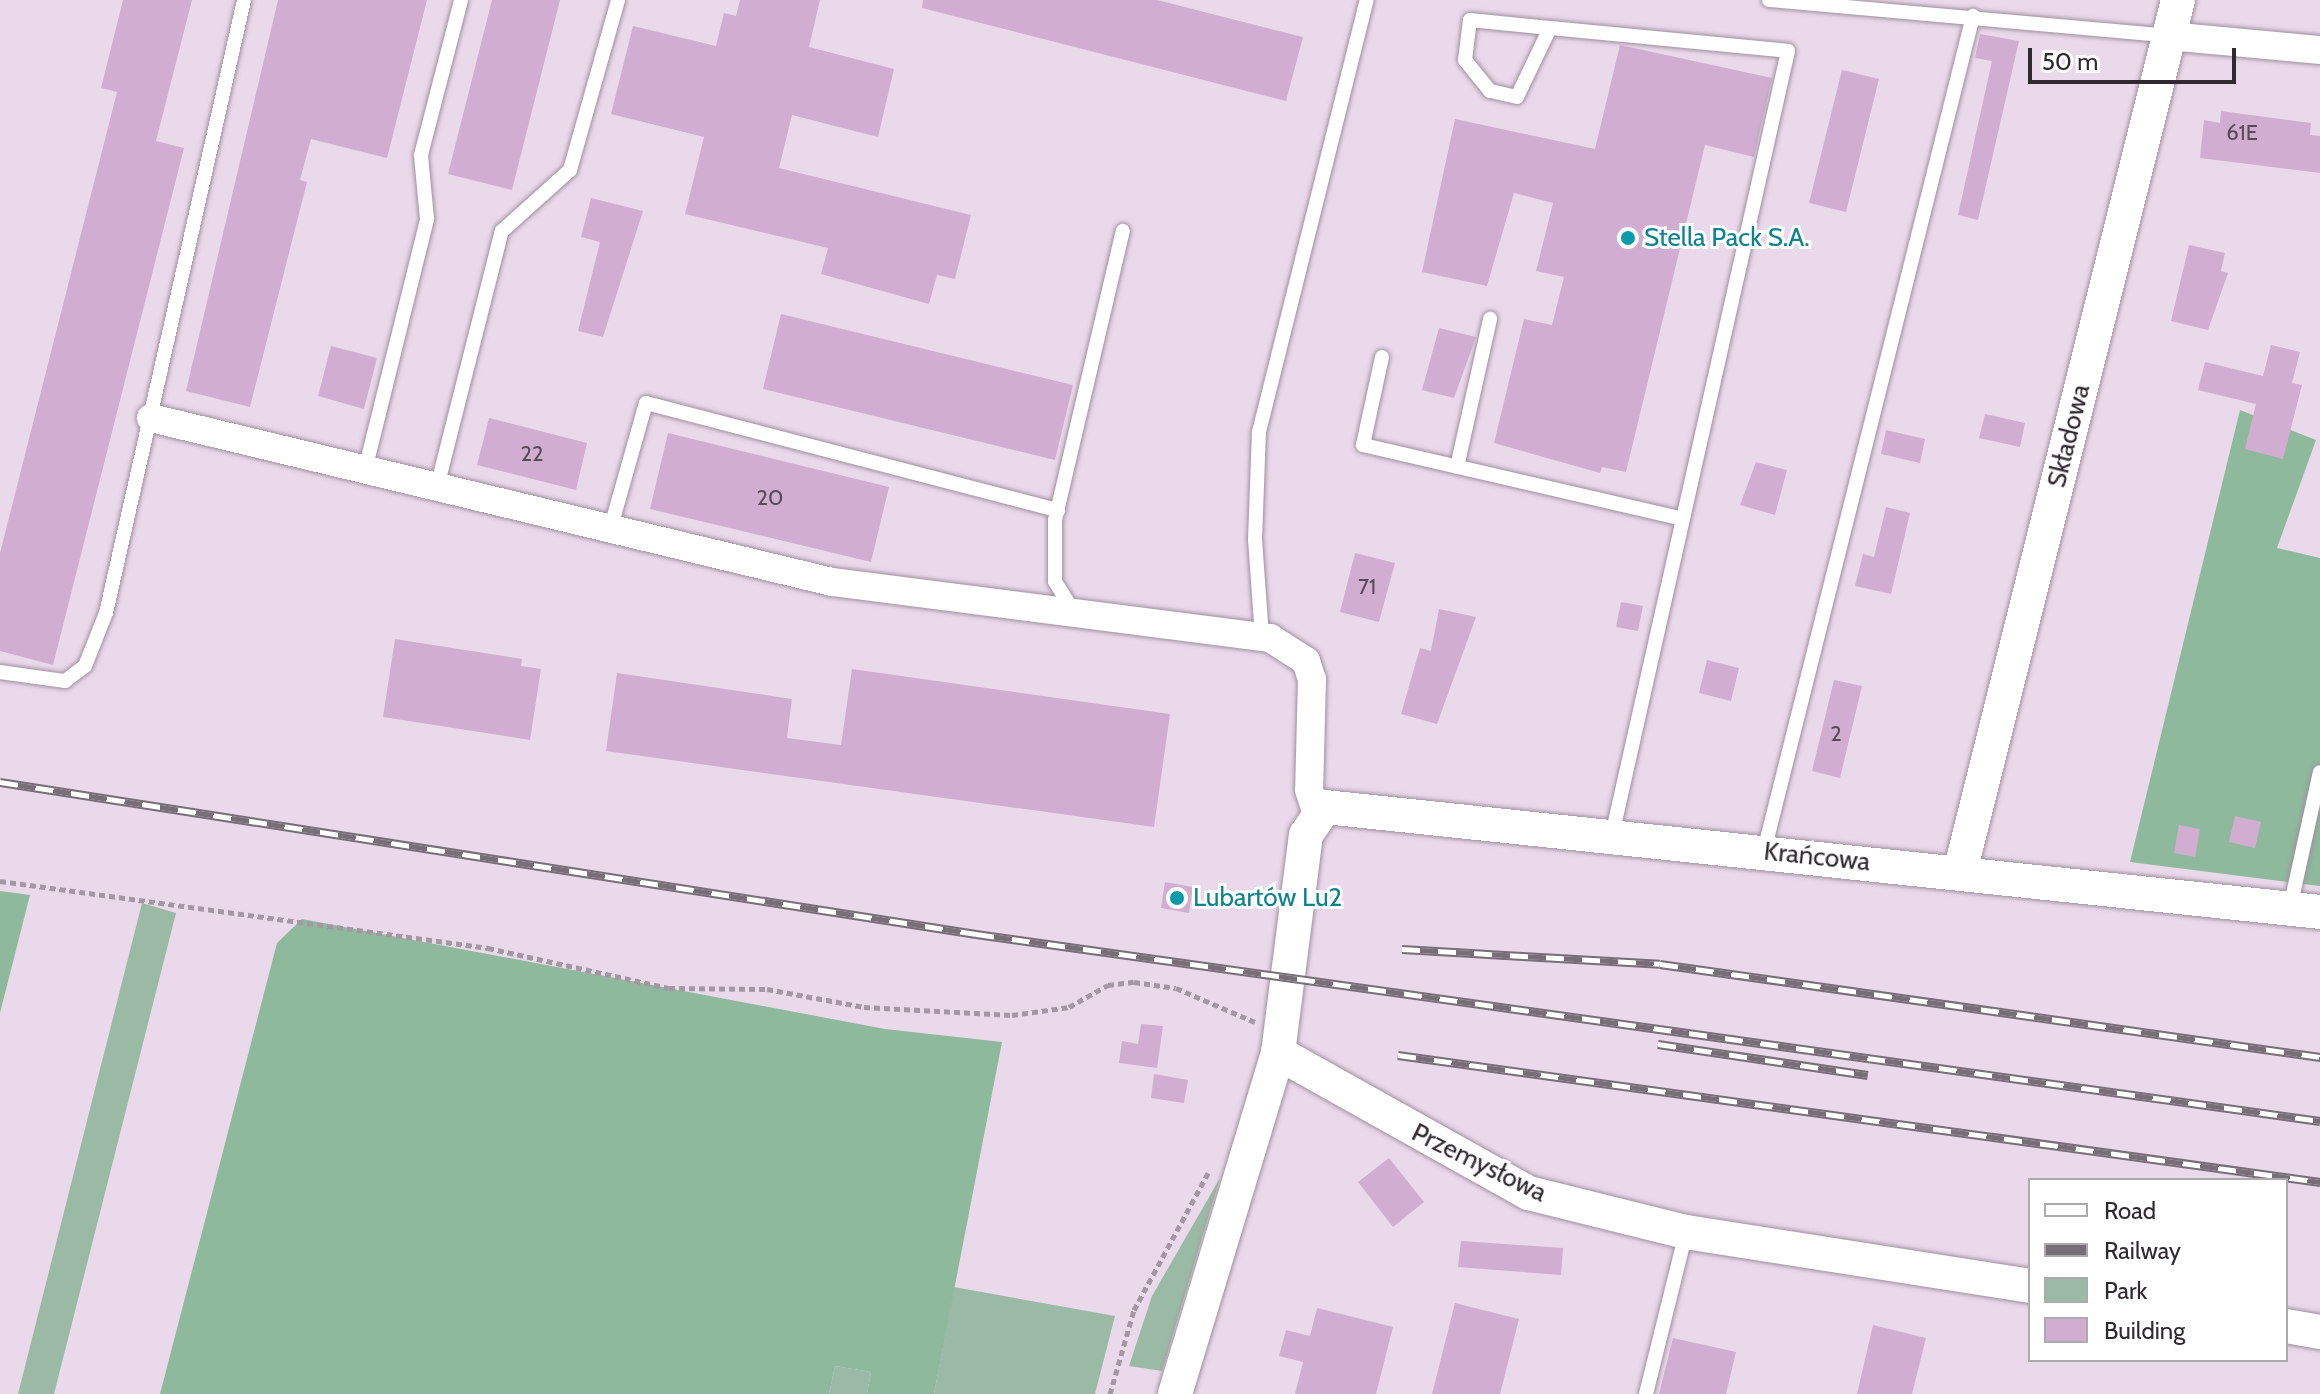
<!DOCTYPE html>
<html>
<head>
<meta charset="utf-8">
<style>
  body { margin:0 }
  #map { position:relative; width:2320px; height:1394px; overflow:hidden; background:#ead9ea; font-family:Cabin,sans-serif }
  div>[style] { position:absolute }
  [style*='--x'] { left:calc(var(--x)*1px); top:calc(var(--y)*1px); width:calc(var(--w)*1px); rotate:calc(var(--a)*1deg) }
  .green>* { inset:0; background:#9bbaa5 }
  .forest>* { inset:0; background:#8eb99d }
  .building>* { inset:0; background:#d1aed1 }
  .path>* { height:5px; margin-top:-2.5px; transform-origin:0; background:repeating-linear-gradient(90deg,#a497a4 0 6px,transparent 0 10px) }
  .roads { filter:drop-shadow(0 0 2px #9f8f9f) drop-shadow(0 0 2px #9f8f9f) }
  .service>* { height:14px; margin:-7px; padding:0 7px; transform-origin:7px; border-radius:7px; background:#fff }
  .minor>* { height:28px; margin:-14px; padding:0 14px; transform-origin:14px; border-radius:14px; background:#fff }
  .tertiary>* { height:34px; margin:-17px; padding:0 17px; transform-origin:17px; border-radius:17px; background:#fff }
  .rail>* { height:9px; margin-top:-4.5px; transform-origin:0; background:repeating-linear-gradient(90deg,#fff 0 18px,#786e78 0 36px); box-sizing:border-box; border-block:2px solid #786e78 }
  .dots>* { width:22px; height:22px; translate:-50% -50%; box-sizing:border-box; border:4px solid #fff; border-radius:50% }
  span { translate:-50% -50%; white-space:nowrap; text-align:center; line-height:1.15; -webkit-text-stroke:6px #fff; paint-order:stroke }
  .number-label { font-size:22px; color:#584b58 }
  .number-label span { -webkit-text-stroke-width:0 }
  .culture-label { font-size:26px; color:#0d838f }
  .left { translate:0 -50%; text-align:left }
  .street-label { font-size:26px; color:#302a30 }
  .legend { position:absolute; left:2028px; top:1178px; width:260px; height:184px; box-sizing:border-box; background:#fff; border:2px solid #acaaac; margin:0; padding:10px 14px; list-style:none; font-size:24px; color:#302a30 }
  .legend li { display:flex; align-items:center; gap:16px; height:40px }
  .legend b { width:40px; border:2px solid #acaaac }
  .scale { position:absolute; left:2028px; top:48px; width:208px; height:36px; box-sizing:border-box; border:4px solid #302a30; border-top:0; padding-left:10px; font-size:24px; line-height:28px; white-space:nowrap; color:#302a30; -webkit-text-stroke:6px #fff; paint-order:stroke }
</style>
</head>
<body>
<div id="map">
  <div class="green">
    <i style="clip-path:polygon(142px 903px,176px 913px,54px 1394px,18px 1394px)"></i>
    <i style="clip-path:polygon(1220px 1178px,1162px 1371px,1129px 1366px,1152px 1296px)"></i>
    <i style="clip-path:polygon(954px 1287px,1115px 1316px,1095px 1394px,934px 1394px)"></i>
    <i style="clip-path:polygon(835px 1366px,871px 1372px,867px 1394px,829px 1394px)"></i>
  </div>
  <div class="forest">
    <i style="clip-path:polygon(2240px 410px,2316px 440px,2277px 548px,2320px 558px,2320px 886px,2130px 862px)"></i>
    <i style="clip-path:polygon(0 891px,30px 895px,0 1013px)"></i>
    <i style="clip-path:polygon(302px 919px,885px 1029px,1002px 1042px,934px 1394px,867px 1394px,871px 1372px,835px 1366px,829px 1394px,160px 1394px,277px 943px)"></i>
  </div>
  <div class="building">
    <i style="clip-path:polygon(123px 0,192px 0,156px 141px,184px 148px,53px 665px,0 651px,0 553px,117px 92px,101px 88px)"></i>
    <i style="clip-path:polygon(278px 0,427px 0,387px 158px,311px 139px,300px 180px,307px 182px,250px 407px,186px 391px)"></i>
    <i style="clip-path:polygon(492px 0,560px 0,512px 190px,448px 174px)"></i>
    <i style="clip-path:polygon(740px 0,820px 0,809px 47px,894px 69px,878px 137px,792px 115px,779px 168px,971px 215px,955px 279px,937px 275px,929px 304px,821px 274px,828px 248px,685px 214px,704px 137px,611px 114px,633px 26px,716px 46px,724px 13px,736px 16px)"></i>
    <i style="clip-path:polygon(923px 0,1157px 0,1303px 37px,1286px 101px,922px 8px)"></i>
    <i style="clip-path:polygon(1980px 34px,2019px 41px,1978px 220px,1958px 215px,1992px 61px,1975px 58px)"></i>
    <i style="clip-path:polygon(1620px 45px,1772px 78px,1754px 157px,1705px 145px,1626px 472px,1602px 467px,1600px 473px,1494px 443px,1524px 319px,1552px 325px,1564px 277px,1536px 271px,1553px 203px,1514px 193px,1487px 286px,1422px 272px,1455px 119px,1595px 149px)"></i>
    <i style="clip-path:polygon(1842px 70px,1879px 79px,1846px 212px,1809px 203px)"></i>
    <i style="clip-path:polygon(2221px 111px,2311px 123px,2310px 135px,2320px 136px,2320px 173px,2200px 158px,2204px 120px,2220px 123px)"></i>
    <i style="clip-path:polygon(591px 198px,643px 211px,603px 337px,578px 331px,600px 242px,581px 237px)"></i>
    <i style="clip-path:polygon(2189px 245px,2225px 253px,2221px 271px,2228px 273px,2208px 330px,2171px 321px)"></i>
    <i style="clip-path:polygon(781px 314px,1073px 385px,1055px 460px,763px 389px)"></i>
    <i style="clip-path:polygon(1439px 328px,1476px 337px,1454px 398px,1422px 390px)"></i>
    <i style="clip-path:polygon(2271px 345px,2300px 352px,2292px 383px,2302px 385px,2283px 459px,2245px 449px,2256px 404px,2198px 390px,2205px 362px,2263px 376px)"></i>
    <i style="clip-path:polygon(331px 346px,377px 358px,364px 409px,318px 396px)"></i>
    <i style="clip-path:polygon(1985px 414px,2025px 423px,2020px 447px,1979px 438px)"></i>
    <i style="clip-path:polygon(489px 418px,587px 443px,576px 490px,477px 465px)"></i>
    <i style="clip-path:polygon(1886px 430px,1925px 439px,1920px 463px,1881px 454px)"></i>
    <i style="clip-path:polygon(668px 433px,889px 487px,871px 562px,650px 509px)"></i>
    <i style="clip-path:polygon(1756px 462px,1787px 470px,1775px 515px,1740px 505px)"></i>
    <i style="clip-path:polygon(1886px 507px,1910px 513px,1891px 594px,1855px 586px,1863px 554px,1874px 557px)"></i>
    <i style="clip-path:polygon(1355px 553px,1395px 563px,1379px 622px,1340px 612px)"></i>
    <i style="clip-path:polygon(1621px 602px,1643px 606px,1638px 631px,1616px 627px)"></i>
    <i style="clip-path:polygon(1439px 609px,1476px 617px,1437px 724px,1401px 714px,1420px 648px,1431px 651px)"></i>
    <i style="clip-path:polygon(395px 639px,522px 659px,521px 666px,541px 669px,530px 740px,383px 717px)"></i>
    <i style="clip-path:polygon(1707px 660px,1739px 668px,1731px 701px,1699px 693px)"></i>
    <i style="clip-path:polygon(852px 669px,1170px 714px,1154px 827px,606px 751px,617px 673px,792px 699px,787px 738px,841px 745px)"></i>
    <i style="clip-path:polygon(1834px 680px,1862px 686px,1840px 778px,1812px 771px)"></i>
    <i style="clip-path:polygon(2235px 816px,2261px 822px,2255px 848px,2229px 842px)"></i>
    <i style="clip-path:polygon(2179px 825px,2200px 829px,2195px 857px,2174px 853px)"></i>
    <i style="clip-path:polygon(1165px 882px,1193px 887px,1189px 913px,1161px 908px)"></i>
    <i style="clip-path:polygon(1141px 1024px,1163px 1026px,1157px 1068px,1119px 1063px,1122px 1041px,1138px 1044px)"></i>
    <i style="clip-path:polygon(1154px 1074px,1188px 1080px,1184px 1103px,1151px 1098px)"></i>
    <i style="clip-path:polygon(1389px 1158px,1424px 1202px,1393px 1227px,1358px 1182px)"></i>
    <i style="clip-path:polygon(1461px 1241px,1563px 1248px,1561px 1275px,1458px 1267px)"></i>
    <i style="clip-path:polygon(1455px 1303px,1519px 1319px,1500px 1394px,1432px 1394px)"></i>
    <i style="clip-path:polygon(1317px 1308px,1393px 1327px,1376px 1394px,1295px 1394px,1303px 1362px,1279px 1356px,1286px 1330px,1310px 1336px)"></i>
    <i style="clip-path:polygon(1873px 1325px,1926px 1338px,1912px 1394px,1857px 1394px)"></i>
    <i style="clip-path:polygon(1673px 1338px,1736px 1352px,1726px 1394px,1659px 1394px)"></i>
  </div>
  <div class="path">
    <i style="--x:0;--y:881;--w:493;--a:7.8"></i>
    <i style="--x:488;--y:948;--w:185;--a:12.5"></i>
    <i style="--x:669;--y:988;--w:98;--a:0.6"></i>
    <i style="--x:767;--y:989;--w:99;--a:10.5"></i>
    <i style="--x:864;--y:1007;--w:148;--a:3.1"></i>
    <i style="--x:1012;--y:1015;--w:58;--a:-8"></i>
    <i style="--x:1069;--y:1007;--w:45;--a:-29.4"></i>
    <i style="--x:1108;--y:985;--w:26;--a:-7"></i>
    <i style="--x:1134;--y:982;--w:42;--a:8.1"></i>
    <i style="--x:1176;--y:988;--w:86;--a:23.3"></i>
    <i style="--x:1110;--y:1394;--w:87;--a:-74.1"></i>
    <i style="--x:1134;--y:1310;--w:156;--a:-61.6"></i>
  </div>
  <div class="roads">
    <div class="service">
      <i style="--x:1769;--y:0;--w:402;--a:5.1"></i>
      <i style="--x:1550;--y:28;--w:76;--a:115.6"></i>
      <i style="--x:1517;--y:97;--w:28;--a:-167"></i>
      <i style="--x:1490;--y:91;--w:40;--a:-129"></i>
      <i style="--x:1465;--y:60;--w:40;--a:-82.9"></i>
      <i style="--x:1470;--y:20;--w:80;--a:5.7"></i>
      <i style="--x:1550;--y:28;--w:239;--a:5.5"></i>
      <i style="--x:1788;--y:51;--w:804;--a:102.65"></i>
      <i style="--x:1382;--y:357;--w:90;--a:102.2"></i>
      <i style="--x:1363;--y:445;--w:328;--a:13"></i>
      <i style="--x:1457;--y:467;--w:152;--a:-77.4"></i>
      <i style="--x:365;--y:470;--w:259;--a:-76.1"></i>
      <i style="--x:427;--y:219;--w:64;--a:-95.4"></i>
      <i style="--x:421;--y:155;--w:160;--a:-75.5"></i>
      <i style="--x:437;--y:487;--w:264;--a:-75.8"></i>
      <i style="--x:502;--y:231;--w:91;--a:-41.9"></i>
      <i style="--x:570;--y:170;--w:177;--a:-74.2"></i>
      <i style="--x:610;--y:530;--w:132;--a:-74.2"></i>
      <i style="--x:646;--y:403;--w:426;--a:14.6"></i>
      <i style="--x:1074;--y:612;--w:36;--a:-122"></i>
      <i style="--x:1055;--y:581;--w:61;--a:-90"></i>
      <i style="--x:1055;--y:520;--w:297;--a:-76.8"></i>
      <i style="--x:1262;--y:637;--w:97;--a:-94.1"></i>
      <i style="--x:1255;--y:540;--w:108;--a:-87.9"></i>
      <i style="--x:1259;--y:432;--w:445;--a:-76"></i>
      <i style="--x:0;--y:672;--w:66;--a:7.9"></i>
      <i style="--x:65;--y:681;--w:25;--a:-37"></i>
      <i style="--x:85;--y:666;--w:57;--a:-68.4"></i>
      <i style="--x:106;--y:613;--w:628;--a:-77.31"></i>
      <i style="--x:1764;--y:851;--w:861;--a:-75.95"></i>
      <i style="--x:2290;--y:908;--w:139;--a:-77.6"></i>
      <i style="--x:1646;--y:1394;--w:167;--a:-76.1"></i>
    </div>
    <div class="minor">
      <i style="--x:2169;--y:36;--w:152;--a:5.3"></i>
      <i style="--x:151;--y:418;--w:700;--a:13.54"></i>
      <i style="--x:832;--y:582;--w:442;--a:7.3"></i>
      <i style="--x:1270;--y:638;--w:43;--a:32.6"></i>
      <i style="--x:1306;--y:661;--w:19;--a:72"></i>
      <i style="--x:1312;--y:679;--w:111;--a:91.5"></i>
      <i style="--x:1309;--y:790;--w:26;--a:72"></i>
    </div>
    <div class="tertiary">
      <i style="--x:1960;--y:872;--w:899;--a:-75.96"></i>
      <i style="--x:1278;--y:1053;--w:287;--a:29.2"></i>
      <i style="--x:1529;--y:1193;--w:162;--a:14"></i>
      <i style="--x:1686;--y:1232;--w:348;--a:8.9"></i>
      <i style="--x:2286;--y:1326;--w:35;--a:10"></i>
      <i style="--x:1175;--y:1394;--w:356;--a:-73.2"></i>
      <i style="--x:1278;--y:1053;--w:220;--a:-82.7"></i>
      <i style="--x:1306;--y:835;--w:34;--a:-56"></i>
      <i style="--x:1325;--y:807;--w:1001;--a:6.02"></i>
    </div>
  </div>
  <div class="rail">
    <i style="--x:0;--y:782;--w:988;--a:8.85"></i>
    <i style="--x:976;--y:934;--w:1357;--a:7.92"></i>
    <i style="--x:1402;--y:949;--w:258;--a:3.3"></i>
    <i style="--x:1660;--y:964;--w:667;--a:8.02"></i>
    <i style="--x:1658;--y:1044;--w:212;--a:8.4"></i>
    <i style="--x:1398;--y:1055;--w:931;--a:7.84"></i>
  </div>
  <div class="dots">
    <i style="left:1628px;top:238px;background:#0f9aa8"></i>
    <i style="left:1177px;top:898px;background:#0f9aa8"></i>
  </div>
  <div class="number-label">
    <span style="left:2242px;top:133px">61E</span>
    <span style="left:532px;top:454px">22</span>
    <span style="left:770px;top:498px">20</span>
    <span style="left:1367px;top:587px">71</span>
    <span style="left:1836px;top:734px">2</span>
  </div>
  <div class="culture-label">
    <span class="left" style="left:1644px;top:238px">Stella Pack S.A.</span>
    <span class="left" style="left:1193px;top:898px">Lubartów Lu2</span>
  </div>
  <div class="street-label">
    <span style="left:2069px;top:436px;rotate:-76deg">Składowa</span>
    <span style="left:1817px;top:857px;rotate:6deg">Krańcowa</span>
    <span style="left:1479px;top:1163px;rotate:26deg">Przemysłowa</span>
  </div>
  <ul class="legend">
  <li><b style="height:10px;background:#fff"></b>Road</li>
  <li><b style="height:10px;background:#786e78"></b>Railway</li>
  <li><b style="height:22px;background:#9bbaa5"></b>Park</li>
  <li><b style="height:22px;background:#d1aed1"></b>Building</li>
  </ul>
  <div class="scale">50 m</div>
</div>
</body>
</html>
